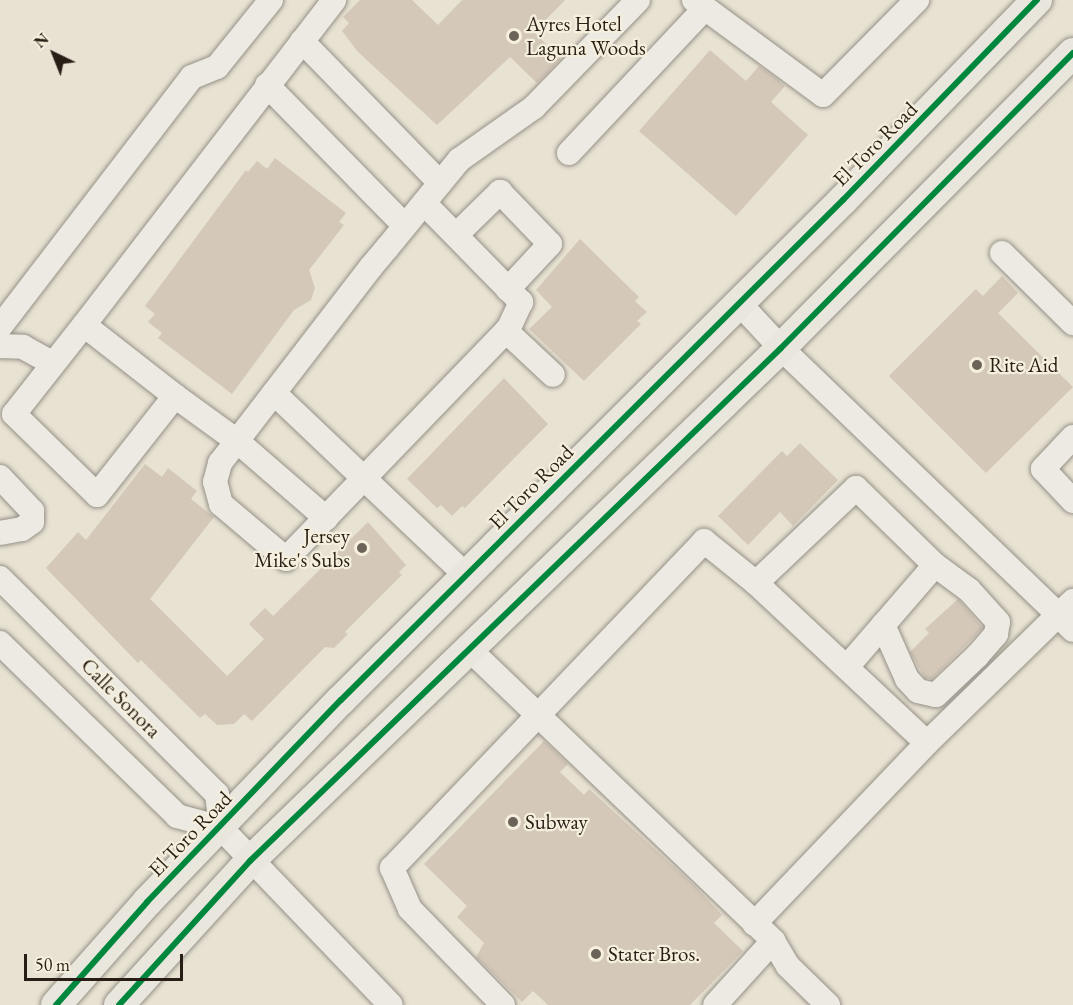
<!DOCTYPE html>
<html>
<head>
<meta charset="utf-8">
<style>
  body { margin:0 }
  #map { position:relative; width:1073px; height:1005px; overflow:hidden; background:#e8e2d2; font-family:"EB Garamond",serif }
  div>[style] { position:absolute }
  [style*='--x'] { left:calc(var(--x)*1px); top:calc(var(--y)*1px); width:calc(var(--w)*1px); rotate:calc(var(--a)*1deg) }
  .building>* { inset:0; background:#d4c8b9 }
  .roads { filter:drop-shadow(0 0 2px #969188) drop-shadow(0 0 2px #969188) }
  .minor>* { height:24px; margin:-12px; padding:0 12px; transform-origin:12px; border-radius:12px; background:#eceae2 }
  .major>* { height:30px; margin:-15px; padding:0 15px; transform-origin:15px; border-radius:15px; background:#e9e6dd }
  .cycleway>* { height:6px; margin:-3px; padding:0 3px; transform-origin:3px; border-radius:3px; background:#00873e }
  .dots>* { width:16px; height:16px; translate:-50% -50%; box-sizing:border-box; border:3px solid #f5efdd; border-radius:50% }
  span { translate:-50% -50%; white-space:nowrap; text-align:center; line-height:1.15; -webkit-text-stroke:4.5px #f5efdd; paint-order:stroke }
  .poi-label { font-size:21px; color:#291e16 }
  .left { translate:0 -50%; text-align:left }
  .right { translate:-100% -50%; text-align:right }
  .street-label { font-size:21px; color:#291e16 }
  .north { position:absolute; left:24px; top:24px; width:60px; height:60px; -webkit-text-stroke:4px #f5efdd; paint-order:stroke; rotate:317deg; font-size:16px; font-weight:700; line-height:24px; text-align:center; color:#291e16 }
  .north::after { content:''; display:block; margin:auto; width:21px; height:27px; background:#291e16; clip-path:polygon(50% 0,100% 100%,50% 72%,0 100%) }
  .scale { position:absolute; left:24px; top:954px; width:159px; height:27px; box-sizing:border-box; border:3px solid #291e16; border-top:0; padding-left:8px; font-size:18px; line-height:21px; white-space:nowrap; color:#291e16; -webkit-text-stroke:4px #f5efdd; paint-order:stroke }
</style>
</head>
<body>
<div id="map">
  <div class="building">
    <i style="clip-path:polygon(360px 0,412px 0,438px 25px,462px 0,565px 0,534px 32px,561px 59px,537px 83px,510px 57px,437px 125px,358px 52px,342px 31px,349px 23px,343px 17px)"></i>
    <i style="clip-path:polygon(710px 50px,746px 81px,759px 66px,776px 78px,785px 86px,771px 102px,808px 135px,736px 216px,639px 131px)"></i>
    <i style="clip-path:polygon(275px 158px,346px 213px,339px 222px,344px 225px,309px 270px,315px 288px,311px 300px,294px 310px,232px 394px,158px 338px,162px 333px,148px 322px,155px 314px,145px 306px,246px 170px,248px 172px,257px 161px,267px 169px)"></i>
    <i style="clip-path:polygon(580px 239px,639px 297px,635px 301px,647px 312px,637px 321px,641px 324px,584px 381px,529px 329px,552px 307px,536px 290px)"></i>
    <i style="clip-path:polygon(1002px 276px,1018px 293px,998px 313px,1073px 387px,986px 473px,889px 376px,976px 289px,983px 296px)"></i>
    <i style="clip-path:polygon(504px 378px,548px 424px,465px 508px,462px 506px,452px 516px,441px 505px,437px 508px,407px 479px)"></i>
    <i style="clip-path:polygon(800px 443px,838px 480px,793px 526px,780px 512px,748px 545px,718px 516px,782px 451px,787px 456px)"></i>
    <i style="clip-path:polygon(145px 464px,162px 477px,168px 468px,197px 491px,191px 499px,214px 517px,150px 599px,227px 676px,264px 639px,249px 624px,265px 608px,273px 616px,368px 522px,406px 565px,399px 572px,402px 575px,345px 632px,348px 634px,334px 648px,325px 647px,252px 721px,244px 714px,234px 724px,217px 725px,205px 714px,200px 718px,141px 660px,138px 663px,46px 568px,78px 532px,86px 540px)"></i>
    <i style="clip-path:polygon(958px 599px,983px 628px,932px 679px,925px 678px,910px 652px,929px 633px,925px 629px)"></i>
    <i style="clip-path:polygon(544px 741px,568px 764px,560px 772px,584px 795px,589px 789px,695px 886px,722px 915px,714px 923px,743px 951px,690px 1005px,548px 1005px,533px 991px,522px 1002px,476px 957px,484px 943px,457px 917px,467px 906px,424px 864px)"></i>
  </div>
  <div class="roads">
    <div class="minor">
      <i style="--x:694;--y:0;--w:160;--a:36.4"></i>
      <i style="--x:823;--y:95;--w:134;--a:-45.3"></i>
      <i style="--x:302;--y:41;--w:198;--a:45.8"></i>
      <i style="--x:267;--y:85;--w:197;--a:45.6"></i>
      <i style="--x:569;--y:153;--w:197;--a:-46.8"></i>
      <i style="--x:424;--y:203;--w:139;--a:45.6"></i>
      <i style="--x:521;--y:302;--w:29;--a:115"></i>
      <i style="--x:509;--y:328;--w:321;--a:134"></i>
      <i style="--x:286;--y:559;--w:85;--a:-139.8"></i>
      <i style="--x:221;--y:504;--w:23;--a:-105"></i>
      <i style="--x:215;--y:482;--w:20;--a:-75"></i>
      <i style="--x:220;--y:463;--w:247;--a:-52.4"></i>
      <i style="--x:371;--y:267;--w:25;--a:-50"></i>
      <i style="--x:387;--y:248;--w:114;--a:-50.7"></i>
      <i style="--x:459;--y:160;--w:92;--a:-35.2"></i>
      <i style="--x:534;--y:107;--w:149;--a:-45.8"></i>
      <i style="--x:456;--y:235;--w:62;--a:-44.3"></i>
      <i style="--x:500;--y:192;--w:72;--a:46.1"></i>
      <i style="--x:550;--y:244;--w:62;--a:133"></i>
      <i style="--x:1002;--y:253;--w:100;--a:44.6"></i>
      <i style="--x:739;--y:303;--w:62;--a:47"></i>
      <i style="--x:781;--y:348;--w:385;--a:43.9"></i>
      <i style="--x:1058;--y:615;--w:21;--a:-43"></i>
      <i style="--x:84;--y:325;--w:113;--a:128.2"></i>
      <i style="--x:14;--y:414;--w:116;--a:44.3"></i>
      <i style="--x:97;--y:495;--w:126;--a:-51.8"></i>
      <i style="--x:175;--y:396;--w:115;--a:-142"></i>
      <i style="--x:84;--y:325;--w:410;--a:-52.4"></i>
      <i style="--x:0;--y:327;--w:315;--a:-52.5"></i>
      <i style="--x:192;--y:77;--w:27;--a:-22"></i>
      <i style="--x:217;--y:67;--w:86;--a:-51.1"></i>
      <i style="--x:506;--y:331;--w:64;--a:43.1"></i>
      <i style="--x:0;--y:346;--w:23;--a:2"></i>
      <i style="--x:23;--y:347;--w:33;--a:29"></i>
      <i style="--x:274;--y:393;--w:265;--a:43.5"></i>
      <i style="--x:175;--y:396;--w:77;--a:36"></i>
      <i style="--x:237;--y:441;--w:118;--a:40.9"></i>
      <i style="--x:1073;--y:437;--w:44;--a:133.2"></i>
      <i style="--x:1043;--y:469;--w:44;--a:46.8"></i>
      <i style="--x:0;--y:477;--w:47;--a:46.7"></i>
      <i style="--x:32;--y:511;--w:11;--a:90"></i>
      <i style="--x:32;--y:522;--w:12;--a:145"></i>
      <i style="--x:22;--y:529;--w:22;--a:170"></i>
      <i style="--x:0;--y:578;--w:306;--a:44.9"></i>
      <i style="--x:217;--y:794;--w:34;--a:83"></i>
      <i style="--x:221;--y:828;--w:245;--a:46.2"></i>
      <i style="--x:756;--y:583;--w:138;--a:-43.5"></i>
      <i style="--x:856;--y:488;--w:110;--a:44.3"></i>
      <i style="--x:935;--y:565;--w:135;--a:130.8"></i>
      <i style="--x:883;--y:625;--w:59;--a:66"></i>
      <i style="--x:907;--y:679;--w:16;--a:47"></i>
      <i style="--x:918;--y:691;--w:18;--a:13"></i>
      <i style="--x:936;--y:695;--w:57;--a:-43.6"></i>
      <i style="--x:977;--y:656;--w:29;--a:-49"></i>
      <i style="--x:996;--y:634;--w:12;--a:-81"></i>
      <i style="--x:998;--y:622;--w:43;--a:-132.2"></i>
      <i style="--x:969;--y:590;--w:42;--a:-143.7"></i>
      <i style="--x:0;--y:643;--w:248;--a:44.3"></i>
      <i style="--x:177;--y:816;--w:46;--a:15.3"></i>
      <i style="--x:469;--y:649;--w:422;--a:43.8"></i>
      <i style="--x:773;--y:941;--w:86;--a:132.2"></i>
      <i style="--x:927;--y:743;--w:183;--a:-44.3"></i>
      <i style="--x:1058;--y:615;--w:21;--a:45"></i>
      <i style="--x:773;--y:941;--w:29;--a:59"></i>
      <i style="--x:788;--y:966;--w:56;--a:44.3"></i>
      <i style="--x:503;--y:1005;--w:134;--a:-134.1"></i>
      <i style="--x:410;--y:909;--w:45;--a:-113.7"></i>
      <i style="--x:392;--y:868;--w:452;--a:-46.3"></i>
      <i style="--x:704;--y:541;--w:67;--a:38.9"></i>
      <i style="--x:756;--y:583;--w:234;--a:43.1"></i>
      <i style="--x:927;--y:743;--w:250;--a:133.7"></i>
    </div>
    <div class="major">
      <i style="--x:56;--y:1005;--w:137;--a:-48.5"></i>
      <i style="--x:147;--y:902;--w:280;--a:-46.2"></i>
      <i style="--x:341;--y:700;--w:709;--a:-44.89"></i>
      <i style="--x:843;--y:200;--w:279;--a:-45.9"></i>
      <i style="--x:119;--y:1005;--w:195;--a:-47.7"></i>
      <i style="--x:250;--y:861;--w:738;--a:-44.01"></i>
      <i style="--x:781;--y:348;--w:415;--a:-45.3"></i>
    </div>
  </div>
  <div class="cycleway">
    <i style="--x:56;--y:1005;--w:137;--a:-48.5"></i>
    <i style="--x:147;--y:902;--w:280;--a:-46.2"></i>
    <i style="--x:341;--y:700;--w:709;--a:-44.89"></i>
    <i style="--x:843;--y:200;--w:279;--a:-45.9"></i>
    <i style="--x:119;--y:1005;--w:195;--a:-47.7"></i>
    <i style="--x:250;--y:861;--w:738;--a:-44.01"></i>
    <i style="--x:781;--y:348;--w:415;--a:-45.3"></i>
  </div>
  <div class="dots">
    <i style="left:514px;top:36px;background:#6c6358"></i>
    <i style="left:977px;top:365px;background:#6c6358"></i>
    <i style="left:362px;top:548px;background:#6c6358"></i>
    <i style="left:513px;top:822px;background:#6c6358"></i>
    <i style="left:596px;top:954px;background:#6c6358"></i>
  </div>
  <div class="poi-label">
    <span class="left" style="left:526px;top:36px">Ayres Hotel<br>Laguna Woods</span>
    <span class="left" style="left:989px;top:365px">Rite Aid</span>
    <span class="right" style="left:350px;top:548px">Jersey<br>Mike's Subs</span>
    <span class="left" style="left:525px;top:822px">Subway</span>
    <span class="left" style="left:608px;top:954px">Stater Bros.</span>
  </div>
  <div class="street-label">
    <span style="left:875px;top:144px;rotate:-45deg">El Toro Road</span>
    <span style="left:531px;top:487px;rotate:-45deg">El Toro Road</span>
    <span style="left:121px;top:698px;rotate:45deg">Calle Sonora</span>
    <span style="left:190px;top:834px;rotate:-46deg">El Toro Road</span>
  </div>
  <div class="north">N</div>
  <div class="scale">50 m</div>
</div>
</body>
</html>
